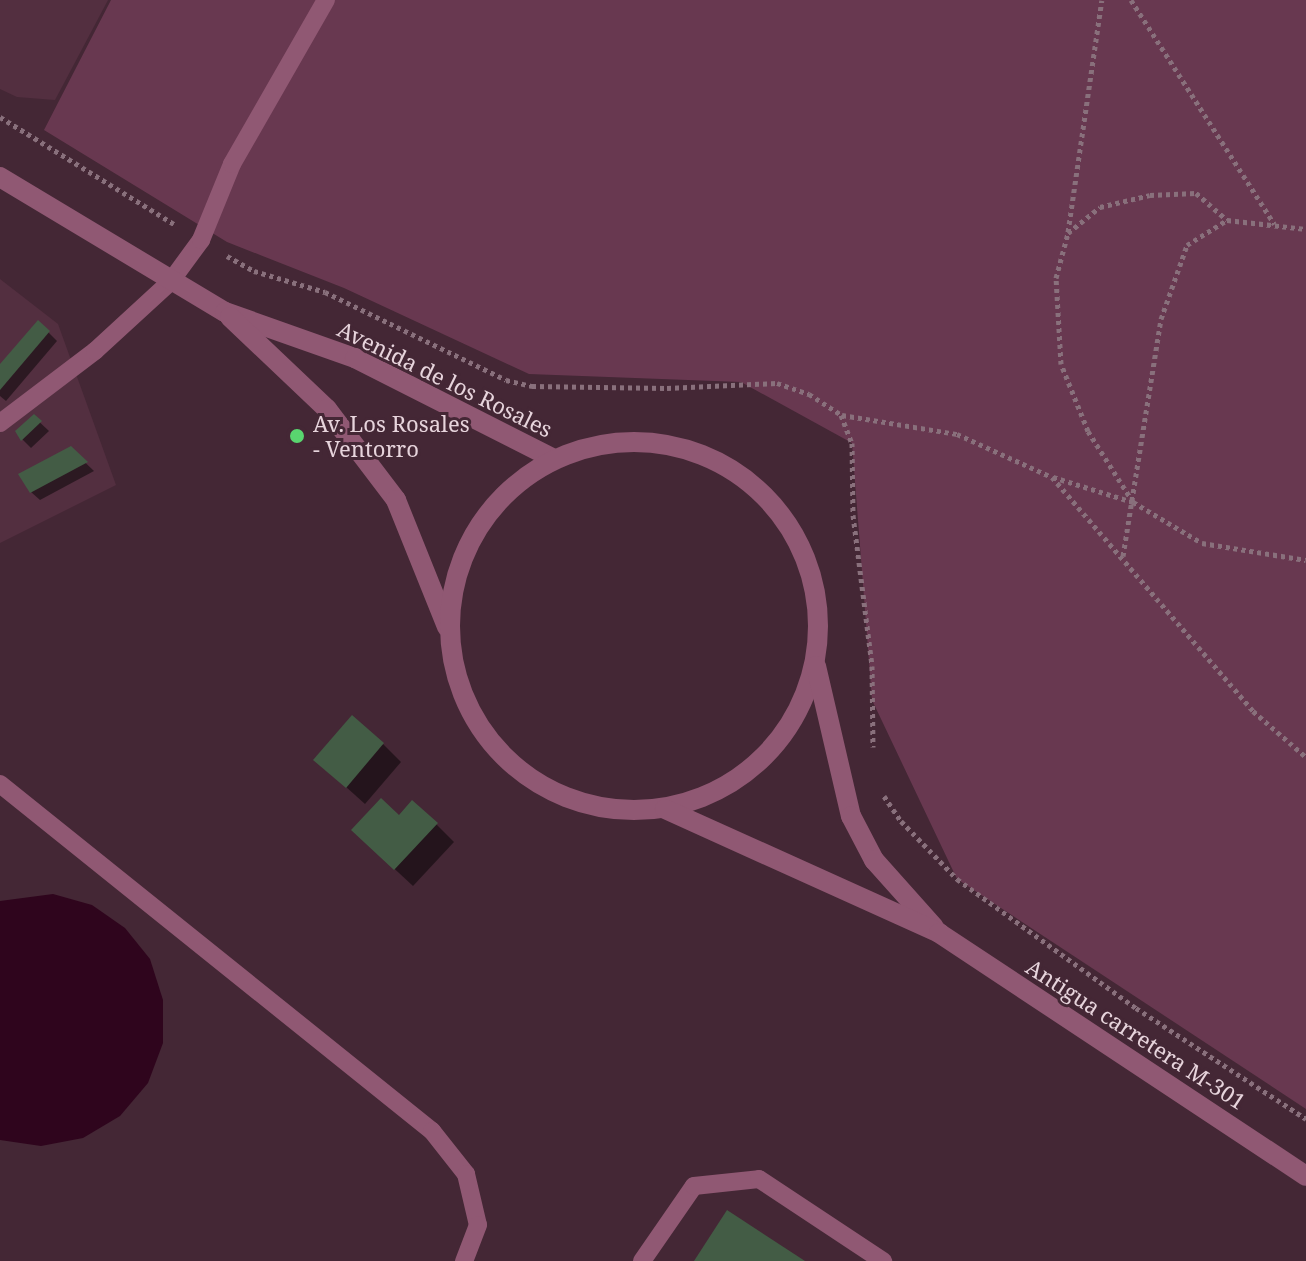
<!DOCTYPE html>
<html>
<head>
<meta charset="utf-8">
<style>
  body { margin:0 }
  #map { position:relative; width:1306px; height:1261px; overflow:hidden; background:#442735; font-family:"Noto Serif",serif }
  div>[style] { position:absolute }
  [style*='--x'] { left:calc(var(--x)*1px); top:calc(var(--y)*1px); width:calc(var(--w)*1px); rotate:calc(var(--a)*1deg) }
  .built>* { inset:0; background:#532f40 }
  .green>* { inset:0; background:#683850 }
  .water>* { inset:0; background:#2f051d }
  .shadow>* { inset:0; background:#0007 }
  .building>* { inset:0; background:#435c45 }
  .path>* { height:5px; margin-top:-2.5px; transform-origin:0; background:repeating-linear-gradient(90deg,#89707c 0 4px,transparent 0 8px) }
  .service>* { height:18px; margin:-9px; padding:0 9px; transform-origin:9px; border-radius:9px; background:#905873 }
  .tertiary>* { height:20px; margin:-10px; padding:0 10px; transform-origin:10px; border-radius:10px; background:#905873 }
  .tertiary>.ring { margin:-10px; padding:0; box-sizing:content-box; background:none; border:20px solid #905873; border-radius:50% }
  .dots>* { width:22px; height:22px; translate:-50% -50%; box-sizing:border-box; border:4px solid #442735; border-radius:50% }
  span { translate:-50% -50%; white-space:nowrap; text-align:center; line-height:1.15; -webkit-text-stroke:6px #442735; paint-order:stroke }
  .street-label { font-size:22px; color:#e7d4dc }
  .poi-label { font-size:22px; color:#e7d4dc }
  .left { translate:0 -50%; text-align:left }
</style>
</head>
<body>
<div id="map">
  <div class="built">
    <i style="clip-path:polygon(0 0,108px 0,55px 100px,17px 97px,0 89px)"></i>
    <i style="clip-path:polygon(0 279px,58px 324px,116px 485px,0 543px)"></i>
  </div>
  <div class="green">
    <i style="clip-path:polygon(111px 0,1306px 0,1306px 1109px,957px 879px,872px 700px,852px 443px,741px 382px,529px 374px,344px 288px,227px 242px,44px 130px)"></i>
  </div>
  <div class="water">
    <i style="clip-path:polygon(53px 894px,92px 905px,125px 928px,150px 959px,163px 1000px,163px 1043px,148px 1083px,120px 1116px,83px 1138px,41px 1146px,0 1140px,0 901px)"></i>
  </div>
  <div class="shadow">
    <i style="clip-path:polygon(48px 332px,57px 341px,6px 401px,0 396px,0 368px)"></i>
    <i style="clip-path:polygon(34px 417px,49px 431px,31px 448px,22px 439px)"></i>
    <i style="clip-path:polygon(71px 449px,94px 471px,40px 500px,31px 492px)"></i>
    <i style="clip-path:polygon(383px 744px,401px 762px,365px 804px,316px 760px)"></i>
    <i style="clip-path:polygon(399px 818px,436px 824px,454px 842px,413px 886px,372px 848px)"></i>
  </div>
  <div class="building">
    <i style="clip-path:polygon(38px 320px,50px 331px,0 390px,0 364px)"></i>
    <i style="clip-path:polygon(34px 414px,42px 421px,21px 441px,15px 431px)"></i>
    <i style="clip-path:polygon(71px 446px,88px 462px,30px 493px,18px 474px)"></i>
    <i style="clip-path:polygon(352px 715px,384px 743px,346px 788px,313px 760px)"></i>
    <i style="clip-path:polygon(381px 798px,399px 815px,412px 800px,438px 823px,394px 870px,351px 830px)"></i>
    <i style="clip-path:polygon(727px 1210px,805px 1261px,694px 1261px)"></i>
  </div>
  <div class="path">
    <i style="--x:1131;--y:0;--w:266;--a:57.4"></i>
    <i style="--x:0;--y:117;--w:204;--a:31.6"></i>
    <i style="--x:1068;--y:232;--w:234;--a:-81.7"></i>
    <i style="--x:227;--y:256;--w:31;--a:29"></i>
    <i style="--x:254;--y:271;--w:74;--a:16.5"></i>
    <i style="--x:325;--y:292;--w:201;--a:25.9"></i>
    <i style="--x:506;--y:380;--w:27;--a:13"></i>
    <i style="--x:532;--y:386;--w:135;--a:0.8"></i>
    <i style="--x:667;--y:388;--w:110;--a:-2.6"></i>
    <i style="--x:777;--y:383;--w:34;--a:19"></i>
    <i style="--x:809;--y:394;--w:38;--a:33"></i>
    <i style="--x:841;--y:415;--w:30;--a:69"></i>
    <i style="--x:852;--y:443;--w:72;--a:89.2"></i>
    <i style="--x:853;--y:515;--w:152;--a:82.8"></i>
    <i style="--x:872;--y:666;--w:81;--a:89.3"></i>
    <i style="--x:842;--y:415;--w:117;--a:9.4"></i>
    <i style="--x:957;--y:434;--w:104;--a:24.4"></i>
    <i style="--x:1052;--y:477;--w:308;--a:49.3"></i>
    <i style="--x:1253;--y:711;--w:70;--a:41"></i>
    <i style="--x:1053;--y:477;--w:84;--a:17.4"></i>
    <i style="--x:1133;--y:502;--w:84;--a:-122.4"></i>
    <i style="--x:1088;--y:431;--w:72;--a:-111.9"></i>
    <i style="--x:1061;--y:364;--w:86;--a:-93.3"></i>
    <i style="--x:1056;--y:278;--w:47;--a:-75.1"></i>
    <i style="--x:1068;--y:233;--w:41;--a:-39.1"></i>
    <i style="--x:1100;--y:207;--w:51;--a:-13.5"></i>
    <i style="--x:1150;--y:195;--w:46;--a:-2.5"></i>
    <i style="--x:1196;--y:193;--w:41;--a:41.1"></i>
    <i style="--x:1133;--y:502;--w:80;--a:30.7"></i>
    <i style="--x:1202;--y:543;--w:105;--a:9.3"></i>
    <i style="--x:1123;--y:556;--w:240;--a:-80.9"></i>
    <i style="--x:1161;--y:319;--w:78;--a:-70.6"></i>
    <i style="--x:1187;--y:245;--w:47;--a:-32"></i>
    <i style="--x:1227;--y:220;--w:80;--a:6.5"></i>
    <i style="--x:884;--y:796;--w:30;--a:56"></i>
    <i style="--x:901;--y:821;--w:81;--a:46"></i>
    <i style="--x:957;--y:879;--w:221;--a:35.8"></i>
    <i style="--x:1136;--y:1008;--w:203;--a:33.1"></i>
  </div>
  <div class="service">
    <i style="--x:0;--y:423;--w:119;--a:-37.2"></i>
    <i style="--x:95;--y:351;--w:103;--a:-42.6"></i>
    <i style="--x:171;--y:281;--w:51;--a:-53.8"></i>
    <i style="--x:201;--y:240;--w:82;--a:-67.8"></i>
    <i style="--x:232;--y:164;--w:189;--a:-60.2"></i>
    <i style="--x:0;--y:784;--w:554;--a:38.77"></i>
    <i style="--x:432;--y:1131;--w:55;--a:51.7"></i>
    <i style="--x:466;--y:1174;--w:52;--a:76.8"></i>
    <i style="--x:478;--y:1225;--w:39;--a:111"></i>
    <i style="--x:642;--y:1261;--w:91;--a:-55.3"></i>
    <i style="--x:694;--y:1186;--w:65;--a:-6.1"></i>
    <i style="--x:759;--y:1179;--w:149;--a:33.5"></i>
  </div>
  <div class="tertiary">
    <i style="--x:0;--y:177;--w:262;--a:31"></i>
    <i style="--x:225;--y:312;--w:138;--a:19.5"></i>
    <i style="--x:355;--y:358;--w:223;--a:26.9"></i>
    <i style="--x:230;--y:317;--w:134;--a:43.5"></i>
    <i style="--x:327;--y:409;--w:114;--a:52.8"></i>
    <i style="--x:396;--y:500;--w:137;--a:68.1"></i>
    <i class="ring" style="left:450px;top:442px;width:348px;height:348px"></i>
    <i style="--x:816;--y:666;--w:154;--a:76.9"></i>
    <i style="--x:851;--y:816;--w:50;--a:62.4"></i>
    <i style="--x:874;--y:860;--w:90;--a:48.2"></i>
    <i style="--x:665;--y:809;--w:301;--a:24.3"></i>
    <i style="--x:939;--y:933;--w:440;--a:33.5"></i>
  </div>
  <div class="dots">
    <i style="left:297px;top:436px;background:#59d56f"></i>
  </div>
  <div class="street-label">
    <span style="left:445px;top:379px;rotate:26deg">Avenida de los Rosales</span>
    <span style="left:1136px;top:1034px;rotate:33deg">Antigua carretera M-301</span>
  </div>
  <div class="poi-label">
    <span class="left" style="left:313px;top:436px">Av. Los Rosales<br>- Ventorro</span>
  </div>
</div>
</body>
</html>
